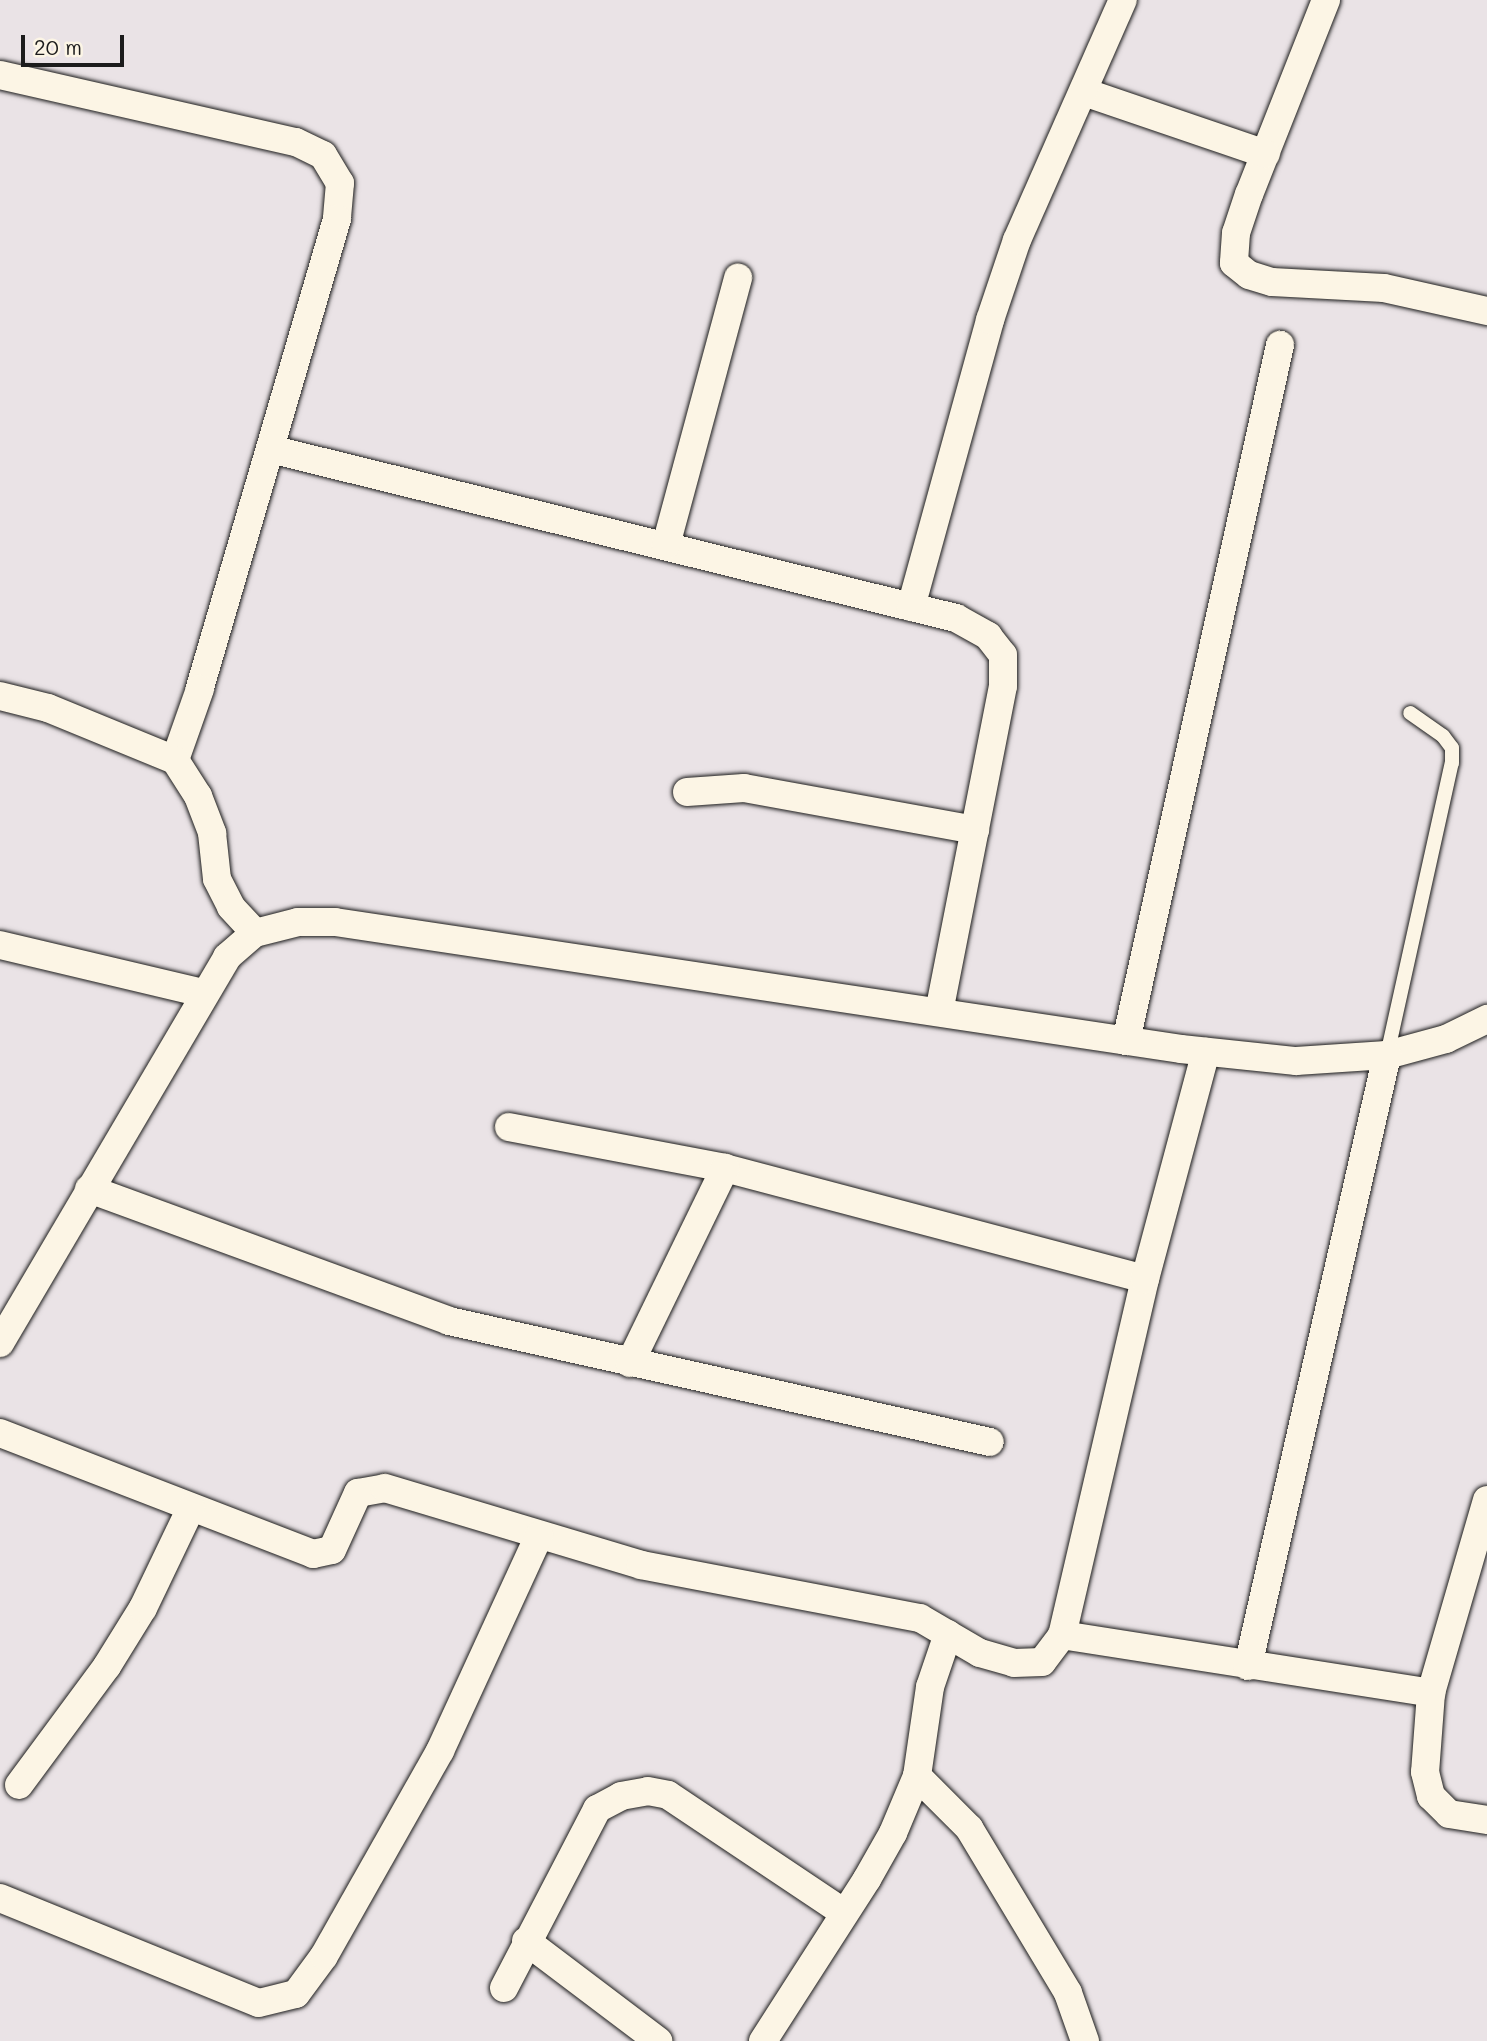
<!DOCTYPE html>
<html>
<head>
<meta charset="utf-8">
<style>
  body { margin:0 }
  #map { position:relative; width:1487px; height:2041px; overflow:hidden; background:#eae3e6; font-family:Mali,sans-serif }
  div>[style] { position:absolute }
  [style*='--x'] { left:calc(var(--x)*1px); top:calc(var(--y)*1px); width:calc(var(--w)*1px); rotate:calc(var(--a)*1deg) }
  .roads { filter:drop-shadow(0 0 2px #1c1c1c) drop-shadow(0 0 2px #1c1c1c) }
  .lane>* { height:14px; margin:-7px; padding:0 7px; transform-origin:7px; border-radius:7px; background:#fcf5e5 }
  .street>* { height:28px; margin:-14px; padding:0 14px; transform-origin:14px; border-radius:14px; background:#fcf5e5 }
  span { translate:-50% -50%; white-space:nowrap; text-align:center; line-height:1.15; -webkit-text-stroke:7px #fcf5e5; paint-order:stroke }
  .scale { position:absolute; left:21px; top:35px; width:103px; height:32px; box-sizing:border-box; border:4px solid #1c1c1c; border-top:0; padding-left:9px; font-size:21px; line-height:24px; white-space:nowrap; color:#1c1c1c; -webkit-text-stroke:5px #fcf5e5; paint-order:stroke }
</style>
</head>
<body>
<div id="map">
  <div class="roads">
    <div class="lane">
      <i style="--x:1387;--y:1055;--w:299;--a:-77.5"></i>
      <i style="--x:1452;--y:763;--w:15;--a:-90"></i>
      <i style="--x:1452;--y:748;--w:15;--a:-127"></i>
      <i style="--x:1443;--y:736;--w:40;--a:-145.1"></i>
    </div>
    <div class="street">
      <i style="--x:1326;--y:0;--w:209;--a:111.6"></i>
      <i style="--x:1249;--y:194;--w:41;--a:108.4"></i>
      <i style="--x:1236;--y:233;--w:30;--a:94"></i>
      <i style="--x:1234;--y:263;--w:19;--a:39"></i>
      <i style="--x:1249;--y:275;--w:24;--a:17"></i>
      <i style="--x:1272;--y:282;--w:112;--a:3.1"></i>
      <i style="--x:1384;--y:288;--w:106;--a:12.6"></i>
      <i style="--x:0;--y:75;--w:303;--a:12.8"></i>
      <i style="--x:296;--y:142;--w:30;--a:26"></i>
      <i style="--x:323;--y:155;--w:33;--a:59"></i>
      <i style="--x:340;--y:183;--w:36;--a:95"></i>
      <i style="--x:337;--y:219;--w:490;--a:106.3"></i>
      <i style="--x:200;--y:689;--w:75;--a:109.4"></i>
      <i style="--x:1084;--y:92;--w:192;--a:18.8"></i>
      <i style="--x:270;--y:449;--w:707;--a:13.84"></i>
      <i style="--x:956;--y:618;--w:37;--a:29"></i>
      <i style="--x:988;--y:636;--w:24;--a:52"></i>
      <i style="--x:1003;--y:655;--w:31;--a:90"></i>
      <i style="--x:1003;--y:686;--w:331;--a:101.1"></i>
      <i style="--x:666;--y:545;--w:277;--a:-74.9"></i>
      <i style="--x:911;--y:607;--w:298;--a:-74.6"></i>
      <i style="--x:990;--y:320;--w:84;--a:-71.4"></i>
      <i style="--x:1017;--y:240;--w:262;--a:-66.2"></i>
      <i style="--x:0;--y:696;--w:49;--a:14"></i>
      <i style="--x:48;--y:708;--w:137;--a:22.3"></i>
      <i style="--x:175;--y:760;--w:43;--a:57.4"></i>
      <i style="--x:198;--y:796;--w:40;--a:69"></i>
      <i style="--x:212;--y:833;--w:46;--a:83.8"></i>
      <i style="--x:217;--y:879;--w:31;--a:63"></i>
      <i style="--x:231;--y:907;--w:35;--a:47"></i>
      <i style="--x:687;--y:792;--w:57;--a:-4"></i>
      <i style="--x:744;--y:788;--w:235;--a:10.3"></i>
      <i style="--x:0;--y:945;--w:209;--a:13.3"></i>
      <i style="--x:1126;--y:1041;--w:713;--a:-77.52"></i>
      <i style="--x:509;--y:1127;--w:220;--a:10.7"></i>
      <i style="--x:725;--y:1168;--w:434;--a:14.8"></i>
      <i style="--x:1145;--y:1279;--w:366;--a:103.1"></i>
      <i style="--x:1062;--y:1635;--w:374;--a:8.9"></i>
      <i style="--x:89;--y:1189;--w:383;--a:20.1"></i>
      <i style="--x:449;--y:1321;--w:554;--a:12.61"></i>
      <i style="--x:1145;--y:1279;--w:235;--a:-75"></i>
      <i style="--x:0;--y:1343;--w:448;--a:-59.5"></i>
      <i style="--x:227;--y:957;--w:37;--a:-41"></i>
      <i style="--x:255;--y:933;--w:44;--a:-14.3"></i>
      <i style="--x:298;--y:922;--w:37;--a:0"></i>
      <i style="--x:335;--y:922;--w:855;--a:8.54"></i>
      <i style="--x:1181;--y:1049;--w:116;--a:6"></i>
      <i style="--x:1296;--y:1061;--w:91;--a:-3.8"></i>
      <i style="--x:1387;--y:1055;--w:61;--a:-15.2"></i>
      <i style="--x:1446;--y:1039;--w:46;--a:-26"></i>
      <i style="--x:630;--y:1363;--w:217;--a:-64"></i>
      <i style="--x:0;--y:1433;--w:336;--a:21.1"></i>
      <i style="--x:313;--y:1554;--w:19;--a:-12"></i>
      <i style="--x:332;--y:1550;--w:63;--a:-65.5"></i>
      <i style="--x:358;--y:1493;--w:27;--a:-10"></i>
      <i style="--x:385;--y:1488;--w:267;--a:16.7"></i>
      <i style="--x:641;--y:1565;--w:284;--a:10.8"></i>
      <i style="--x:920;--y:1618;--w:69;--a:30.3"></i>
      <i style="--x:980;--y:1653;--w:35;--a:16"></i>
      <i style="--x:1014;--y:1663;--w:28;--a:-2"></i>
      <i style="--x:1042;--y:1662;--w:34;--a:-53"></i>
      <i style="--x:1487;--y:1500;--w:201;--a:106.2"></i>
      <i style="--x:1431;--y:1693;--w:79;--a:94.3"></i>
      <i style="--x:1425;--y:1772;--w:25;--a:76"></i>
      <i style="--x:1431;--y:1796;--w:25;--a:45"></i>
      <i style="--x:1449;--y:1814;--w:38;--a:9"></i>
      <i style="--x:948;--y:1634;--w:56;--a:108.8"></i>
      <i style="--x:930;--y:1687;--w:90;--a:98.3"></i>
      <i style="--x:917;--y:1776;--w:74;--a:45"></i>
      <i style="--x:969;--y:1828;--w:192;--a:59"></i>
      <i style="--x:1068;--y:1993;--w:51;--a:70.5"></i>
      <i style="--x:1248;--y:1666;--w:627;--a:-77.18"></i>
      <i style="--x:19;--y:1785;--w:148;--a:-53.5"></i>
      <i style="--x:107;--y:1666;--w:68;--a:-58.2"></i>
      <i style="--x:143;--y:1608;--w:111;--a:-64.4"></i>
      <i style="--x:0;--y:1898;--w:279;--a:22.1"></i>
      <i style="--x:259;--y:2003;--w:38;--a:-14"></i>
      <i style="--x:296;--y:1994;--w:47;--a:-53.6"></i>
      <i style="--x:324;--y:1956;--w:236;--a:-60.5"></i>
      <i style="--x:440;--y:1751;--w:237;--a:-65.3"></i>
      <i style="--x:526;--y:1941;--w:166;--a:37.1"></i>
      <i style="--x:504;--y:1988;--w:202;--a:-62.5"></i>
      <i style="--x:597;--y:1809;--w:27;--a:-28"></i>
      <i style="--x:621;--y:1796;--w:27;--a:-10"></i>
      <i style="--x:648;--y:1791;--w:20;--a:11"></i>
      <i style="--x:668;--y:1795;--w:212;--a:33.8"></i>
      <i style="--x:763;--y:2041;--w:193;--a:-57.3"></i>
      <i style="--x:867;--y:1879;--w:53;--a:-60.5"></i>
      <i style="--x:893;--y:1833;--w:62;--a:-67.2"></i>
    </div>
  </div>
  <div class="scale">20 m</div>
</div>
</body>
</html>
